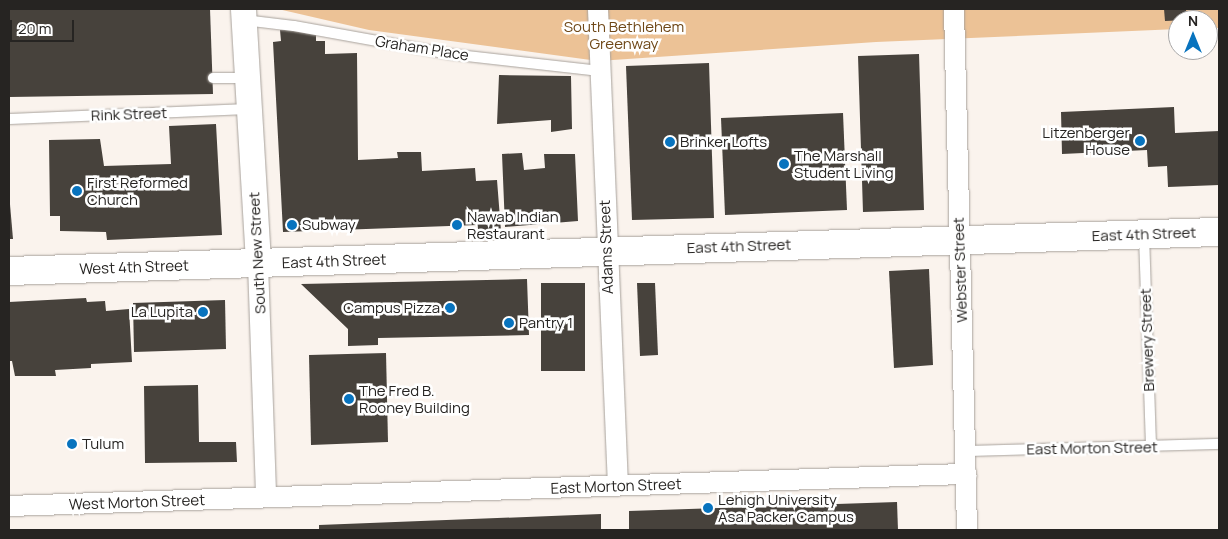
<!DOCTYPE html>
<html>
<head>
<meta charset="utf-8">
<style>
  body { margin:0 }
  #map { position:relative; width:1228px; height:539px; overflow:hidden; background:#faf3ed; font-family:Manrope,sans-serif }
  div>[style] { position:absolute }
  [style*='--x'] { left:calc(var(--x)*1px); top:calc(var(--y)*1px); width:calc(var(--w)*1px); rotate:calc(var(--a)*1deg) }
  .green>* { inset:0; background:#ecc296 }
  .building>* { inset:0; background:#47423c }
  .roads { filter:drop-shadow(0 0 1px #a8a29c) drop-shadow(0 0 1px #a8a29c) }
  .service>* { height:10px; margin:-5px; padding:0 5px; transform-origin:5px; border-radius:5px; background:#fff }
  .minor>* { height:20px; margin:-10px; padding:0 10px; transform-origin:10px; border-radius:10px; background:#fff }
  .tertiary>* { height:25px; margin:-12.5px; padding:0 12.5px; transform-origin:12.5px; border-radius:12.5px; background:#fff }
  .secondary>* { height:28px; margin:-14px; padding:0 14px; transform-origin:14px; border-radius:14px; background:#fff }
  .dots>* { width:14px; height:14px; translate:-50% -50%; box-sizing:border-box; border:2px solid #fff; border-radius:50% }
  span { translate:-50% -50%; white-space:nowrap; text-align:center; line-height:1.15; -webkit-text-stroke:5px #fff; paint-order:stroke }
  .park-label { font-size:15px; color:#6f4818 }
  .street-label { font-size:15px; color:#262422 }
  .poi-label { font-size:15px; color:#262422 }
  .right { translate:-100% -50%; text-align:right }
  .left { translate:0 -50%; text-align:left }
  .frame { position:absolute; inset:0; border:10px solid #262422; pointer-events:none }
  .north { position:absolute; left:1168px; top:10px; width:50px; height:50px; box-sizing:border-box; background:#fff; border:1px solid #a8a7a7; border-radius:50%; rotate:0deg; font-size:14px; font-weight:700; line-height:20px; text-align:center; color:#262422 }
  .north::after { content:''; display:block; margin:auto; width:18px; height:22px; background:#0873be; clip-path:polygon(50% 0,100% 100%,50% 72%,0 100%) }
  .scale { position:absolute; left:10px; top:20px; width:64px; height:22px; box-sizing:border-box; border:2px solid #262422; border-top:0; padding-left:6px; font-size:15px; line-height:18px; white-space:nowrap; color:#262422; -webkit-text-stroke:4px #fff; paint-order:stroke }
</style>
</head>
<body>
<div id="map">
  <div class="green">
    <i style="clip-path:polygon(278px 9px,1219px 9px,1219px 28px,1208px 28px,1208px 20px,1178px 20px,1178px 29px,876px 42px,598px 61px,369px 30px)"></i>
  </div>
  <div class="building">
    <i style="clip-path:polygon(9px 9px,210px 9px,213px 94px,9px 97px)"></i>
    <i style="clip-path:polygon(1164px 9px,1186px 9px,1187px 20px,1165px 21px)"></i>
    <i style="clip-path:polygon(280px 30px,316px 30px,316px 41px,325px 41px,325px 54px,357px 53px,358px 160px,398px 158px,397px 152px,421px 152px,422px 171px,475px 168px,476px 181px,497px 180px,501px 231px,479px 232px,477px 225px,283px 232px,273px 42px,281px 41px)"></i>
    <i style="clip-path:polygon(919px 54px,924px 210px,863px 212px,858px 56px)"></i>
    <i style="clip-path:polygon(709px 63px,714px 218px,632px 220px,626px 66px)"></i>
    <i style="clip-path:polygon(499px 75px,571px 76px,572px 129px,551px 132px,551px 120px,497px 124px)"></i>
    <i style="clip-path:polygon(1174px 107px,1175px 133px,1219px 131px,1219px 185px,1168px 187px,1167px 166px,1148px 167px,1147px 150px,1062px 154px,1061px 112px)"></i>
    <i style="clip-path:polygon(843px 113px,847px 210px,725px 215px,721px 118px)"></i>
    <i style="clip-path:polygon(216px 124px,222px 235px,107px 240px,106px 232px,60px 231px,60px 216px,50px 216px,49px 140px,100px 139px,104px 166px,171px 164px,169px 126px)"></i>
    <i style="clip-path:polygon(522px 153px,524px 170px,545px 168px,544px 154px,575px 154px,578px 221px,505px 227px,502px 154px)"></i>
    <i style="clip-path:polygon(9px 193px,13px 239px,9px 239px)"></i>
    <i style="clip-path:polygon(929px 269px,933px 365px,894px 368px,889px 271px)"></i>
    <i style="clip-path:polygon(527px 279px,529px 335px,378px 338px,378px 345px,348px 346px,348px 329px,301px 284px)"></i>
    <i style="clip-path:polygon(541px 283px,585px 283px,585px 371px,541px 371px)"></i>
    <i style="clip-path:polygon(637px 283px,655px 283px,658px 355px,640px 356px)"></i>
    <i style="clip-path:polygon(86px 298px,87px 302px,105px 301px,106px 311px,129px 309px,132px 362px,91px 364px,91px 368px,55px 370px,56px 376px,15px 376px,12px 361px,9px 361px,9px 302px)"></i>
    <i style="clip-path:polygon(225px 300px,226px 349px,134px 352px,133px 303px)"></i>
    <i style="clip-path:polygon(386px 353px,388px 442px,311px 445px,309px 355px)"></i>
    <i style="clip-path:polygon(198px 385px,199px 442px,236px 442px,237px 462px,145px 463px,144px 386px)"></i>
    <i style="clip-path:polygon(897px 502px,898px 530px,629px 530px,629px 511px)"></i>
    <i style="clip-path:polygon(601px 514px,601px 530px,319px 530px,319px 525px)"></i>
  </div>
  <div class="roads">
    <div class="service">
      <i style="--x:244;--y:20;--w:50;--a:6.8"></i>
      <i style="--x:294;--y:26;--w:158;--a:10.2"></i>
      <i style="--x:449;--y:54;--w:152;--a:6.4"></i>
      <i style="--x:213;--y:78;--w:33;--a:0"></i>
      <i style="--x:9;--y:119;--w:240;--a:-2.4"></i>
      <i style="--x:1144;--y:235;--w:212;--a:88.1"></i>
      <i style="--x:965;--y:451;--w:254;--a:-1.6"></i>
    </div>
    <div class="minor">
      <i style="--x:598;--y:9;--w:476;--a:87.6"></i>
      <i style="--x:954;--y:9;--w:521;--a:88.57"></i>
      <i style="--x:258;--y:264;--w:233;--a:88"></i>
      <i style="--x:9;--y:506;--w:958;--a:-1.92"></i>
    </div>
    <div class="tertiary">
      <i style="--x:243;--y:9;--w:255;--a:86.6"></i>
    </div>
    <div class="secondary">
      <i style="--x:9;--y:271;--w:1211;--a:-1.85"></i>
    </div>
  </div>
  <div class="dots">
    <i style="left:1140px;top:141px;background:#0873be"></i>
    <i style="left:670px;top:142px;background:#0873be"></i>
    <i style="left:784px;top:164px;background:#0873be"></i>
    <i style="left:77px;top:191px;background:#0873be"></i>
    <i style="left:292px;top:225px;background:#0873be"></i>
    <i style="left:457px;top:225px;background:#0873be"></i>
    <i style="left:450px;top:308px;background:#0873be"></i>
    <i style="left:203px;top:312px;background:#0873be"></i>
    <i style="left:509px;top:323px;background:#0873be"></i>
    <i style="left:349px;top:399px;background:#0873be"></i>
    <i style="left:72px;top:444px;background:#0873be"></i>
    <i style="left:708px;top:508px;background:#0873be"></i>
  </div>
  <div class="park-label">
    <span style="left:624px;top:35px">South Bethlehem<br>Greenway</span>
  </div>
  <div class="street-label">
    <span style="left:422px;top:48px;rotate:9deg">Graham Place</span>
    <span style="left:129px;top:114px;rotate:-2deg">Rink Street</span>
    <span style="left:1144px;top:234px;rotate:-2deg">East 4th Street</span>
    <span style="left:739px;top:246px;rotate:-2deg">East 4th Street</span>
    <span style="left:606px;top:247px;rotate:-92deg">Adams Street</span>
    <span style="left:257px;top:253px;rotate:-93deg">South New Street</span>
    <span style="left:334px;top:261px;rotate:-2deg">East 4th Street</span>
    <span style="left:134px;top:267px;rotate:-2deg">West 4th Street</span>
    <span style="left:960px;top:270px;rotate:-92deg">Webster Street</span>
    <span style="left:1147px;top:340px;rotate:-92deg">Brewery Street</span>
    <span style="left:1092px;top:448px;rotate:-1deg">East Morton Street</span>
    <span style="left:616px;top:486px;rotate:-2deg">East Morton Street</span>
    <span style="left:137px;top:502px;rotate:-2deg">West Morton Street</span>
  </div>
  <div class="poi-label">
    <span class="right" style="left:1130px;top:141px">Litzenberger<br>House</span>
    <span class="left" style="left:680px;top:142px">Brinker Lofts</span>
    <span class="left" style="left:794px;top:164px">The Marshall<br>Student Living</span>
    <span class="left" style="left:87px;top:191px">First Reformed<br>Church</span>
    <span class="left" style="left:467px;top:225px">Nawab Indian<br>Restaurant</span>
    <span class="left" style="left:302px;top:225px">Subway</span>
    <span class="right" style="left:440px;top:308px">Campus Pizza</span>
    <span class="right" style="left:193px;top:312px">La Lupita</span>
    <span class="left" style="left:519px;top:323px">Pantry 1</span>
    <span class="left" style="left:359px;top:399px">The Fred B.<br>Rooney Building</span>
    <span class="left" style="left:82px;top:444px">Tulum</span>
    <span class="left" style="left:718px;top:508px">Lehigh University<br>Asa Packer Campus</span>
  </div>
  <div class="frame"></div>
  <div class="north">N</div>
  <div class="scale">20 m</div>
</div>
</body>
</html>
